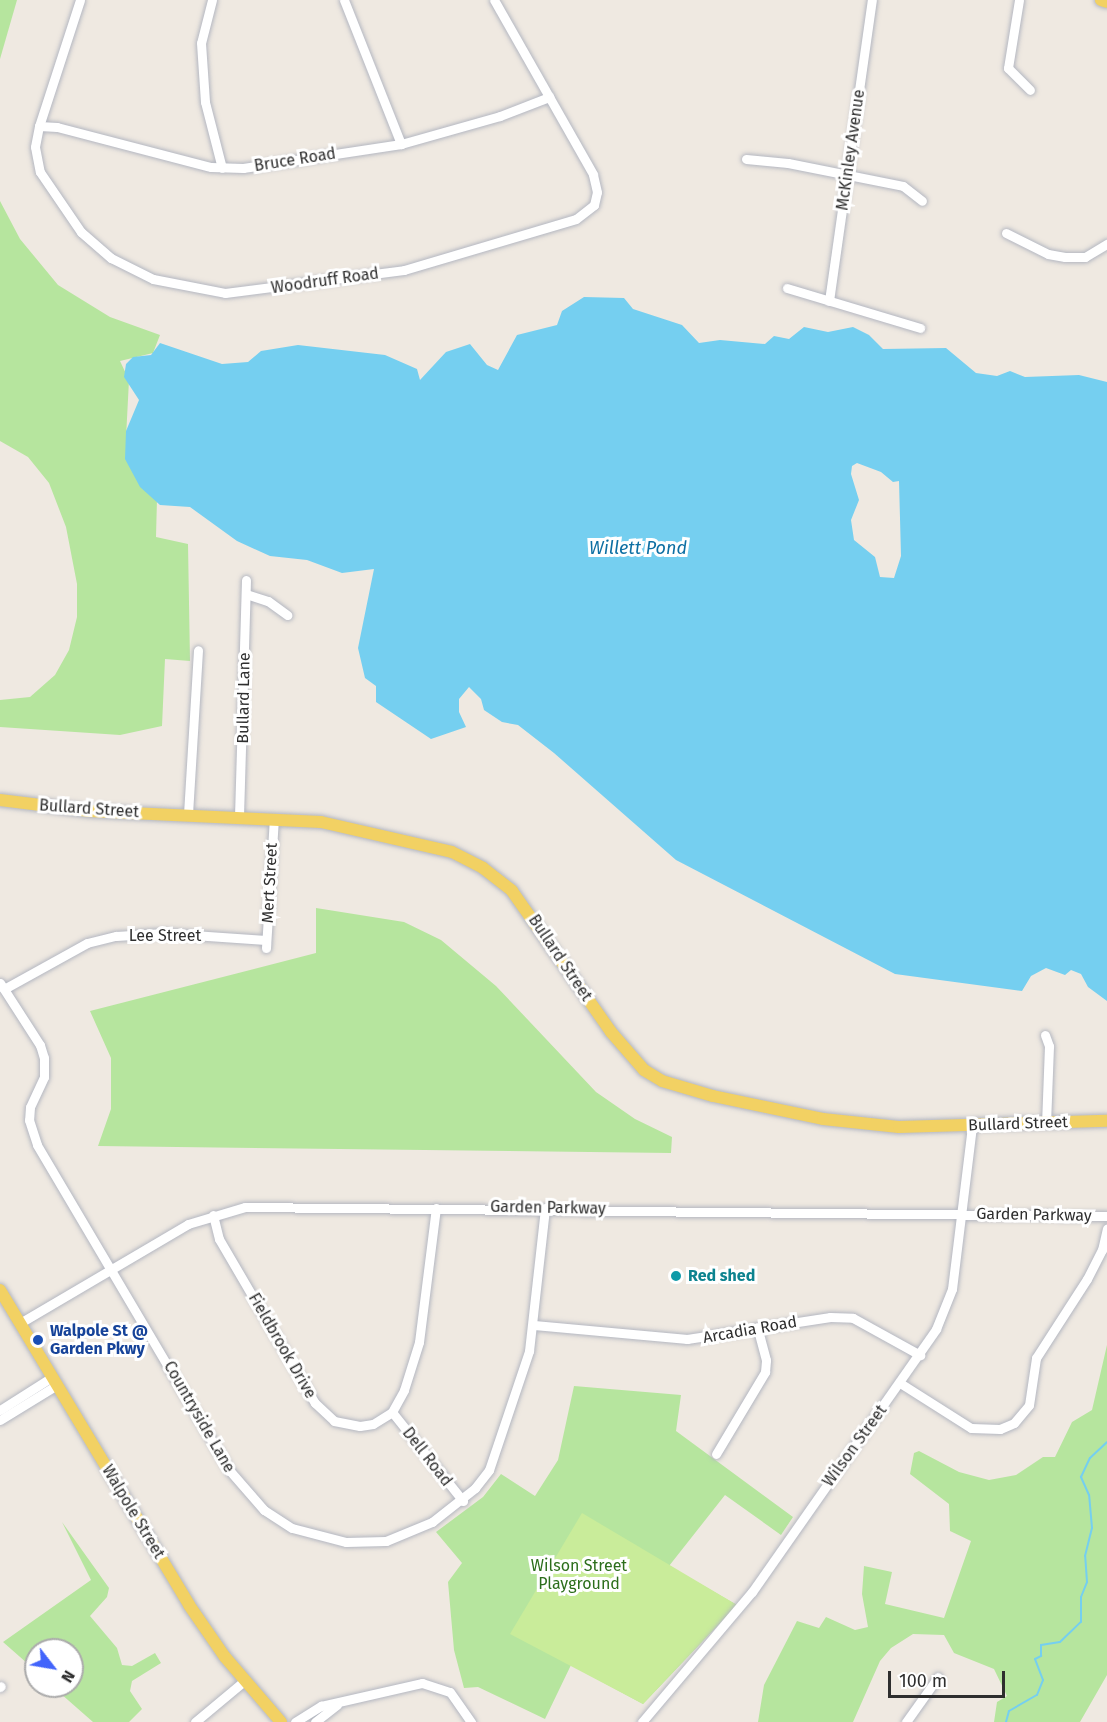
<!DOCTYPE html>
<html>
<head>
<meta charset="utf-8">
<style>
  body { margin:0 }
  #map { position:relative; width:1107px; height:1722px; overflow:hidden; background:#efe9e1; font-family:"Fira Sans",sans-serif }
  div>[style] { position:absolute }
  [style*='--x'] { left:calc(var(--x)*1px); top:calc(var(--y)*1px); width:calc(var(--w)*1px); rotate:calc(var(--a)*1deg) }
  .green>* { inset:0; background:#b6e59e }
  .pitch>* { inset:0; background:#c9ec9a }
  .water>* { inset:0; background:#75cff0 }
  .stream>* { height:2px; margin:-1px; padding:0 1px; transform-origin:1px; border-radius:1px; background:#75cff0 }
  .roads { filter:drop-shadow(0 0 2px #b4b7c1) drop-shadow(0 0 2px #b4b7c1) }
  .minor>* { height:9px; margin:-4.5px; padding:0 4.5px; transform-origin:4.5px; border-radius:4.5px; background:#fff }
  .major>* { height:12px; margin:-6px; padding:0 6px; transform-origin:6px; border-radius:6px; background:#f2d163 }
  .dots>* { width:16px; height:16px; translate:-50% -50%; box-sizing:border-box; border:3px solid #fff; border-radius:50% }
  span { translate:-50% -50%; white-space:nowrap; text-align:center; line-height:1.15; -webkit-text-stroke:6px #fff; paint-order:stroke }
  .street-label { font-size:16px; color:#2e2e2e }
  .culture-label { font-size:16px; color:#0d838f; font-weight:700 }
  .left { translate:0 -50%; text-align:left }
  .transit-label { font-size:16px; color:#164399; font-weight:700 }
  .park-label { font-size:16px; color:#2c6e1b }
  .water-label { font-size:18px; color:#0d6fa3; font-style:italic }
  .north { position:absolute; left:24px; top:1638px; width:60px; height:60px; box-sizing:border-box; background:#fff; border:2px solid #ababab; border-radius:50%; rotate:121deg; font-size:16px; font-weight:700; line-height:24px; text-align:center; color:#2e2e2e }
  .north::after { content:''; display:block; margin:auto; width:21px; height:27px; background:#4264fb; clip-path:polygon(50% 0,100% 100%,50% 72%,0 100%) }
  .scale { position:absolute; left:888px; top:1671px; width:117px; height:27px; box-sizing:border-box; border:3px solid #2e2e2e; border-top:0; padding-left:8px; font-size:18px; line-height:21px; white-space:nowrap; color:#2e2e2e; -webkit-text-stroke:4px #fff; paint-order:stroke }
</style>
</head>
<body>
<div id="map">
  <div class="green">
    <i style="clip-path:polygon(0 0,17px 0,0 59px)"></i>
    <i style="clip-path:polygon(0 201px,20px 239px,58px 285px,110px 317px,160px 335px,153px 353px,120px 361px,129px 380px,126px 438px,157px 499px,156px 537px,188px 544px,190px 661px,165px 659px,162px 726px,120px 735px,0 727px,0 700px,30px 697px,55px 675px,69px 650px,77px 617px,77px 584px,66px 527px,49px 483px,28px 457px,0 441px)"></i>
    <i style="clip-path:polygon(316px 908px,404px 922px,441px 940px,496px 986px,596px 1092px,635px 1119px,672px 1137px,671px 1153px,98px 1146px,111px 1109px,111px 1058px,90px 1011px,316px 953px)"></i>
    <i style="clip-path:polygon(1107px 1345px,1107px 1675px,1080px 1722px,994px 1722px,997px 1702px,1007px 1696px,994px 1669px,954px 1653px,944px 1635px,913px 1634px,891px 1648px,880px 1661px,853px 1722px,758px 1722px,764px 1685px,797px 1621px,819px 1628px,826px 1617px,855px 1630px,868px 1627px,862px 1594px,864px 1566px,892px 1572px,885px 1604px,944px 1618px,971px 1541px,950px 1531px,949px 1504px,910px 1474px,914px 1453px,919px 1451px,959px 1472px,989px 1480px,1016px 1475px,1043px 1457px,1055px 1457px,1072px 1422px,1092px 1410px)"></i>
    <i style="clip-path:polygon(574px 1386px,681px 1395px,676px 1431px,793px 1517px,781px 1535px,725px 1495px,669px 1566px,737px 1605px,643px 1704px,571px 1665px,545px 1719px,478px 1687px,464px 1688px,454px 1650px,448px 1582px,462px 1563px,436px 1532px,483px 1497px,501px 1474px,535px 1496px,558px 1460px)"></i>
    <i style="clip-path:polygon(62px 1522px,109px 1588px,107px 1597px,90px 1616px,117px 1648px,122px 1665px,132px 1666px,155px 1653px,161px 1663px,132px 1681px,130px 1691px,142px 1709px,129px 1722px,93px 1722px,52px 1686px,72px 1686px,72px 1650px,36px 1650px,36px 1671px,3px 1642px,91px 1580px)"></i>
  </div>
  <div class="pitch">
    <i style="clip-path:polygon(582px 1513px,737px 1605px,643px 1704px,510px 1634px)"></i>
  </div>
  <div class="water">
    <i style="clip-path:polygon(evenodd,584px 297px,624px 298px,633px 309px,682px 325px,699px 343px,720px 340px,765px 344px,774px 336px,789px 339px,804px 327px,828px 332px,853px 327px,869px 335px,883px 349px,946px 348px,976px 373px,997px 376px,1010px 371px,1025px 377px,1079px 375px,1107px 382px,1107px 1001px,1088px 987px,1081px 974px,1071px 970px,1065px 975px,1046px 968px,1031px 976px,1022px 991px,895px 974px,676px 860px,554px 753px,518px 725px,502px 722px,484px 710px,481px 699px,469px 687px,459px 699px,459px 712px,466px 727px,431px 739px,376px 702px,376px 686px,365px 678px,358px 648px,374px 569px,342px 573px,307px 560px,270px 556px,237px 541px,190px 507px,160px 505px,140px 487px,125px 459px,126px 431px,139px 400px,124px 377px,126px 364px,133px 357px,151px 355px,160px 343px,222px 364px,248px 362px,261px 351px,298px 345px,385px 355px,417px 369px,420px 380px,446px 352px,470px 344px,487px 365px,498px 370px,517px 335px,557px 325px,562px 311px,584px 297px,857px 463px,881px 472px,893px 482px,899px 481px,901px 556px,894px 578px,880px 577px,875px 557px,854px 540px,851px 520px,859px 500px,851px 474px,852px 466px,857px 463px)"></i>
  </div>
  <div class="stream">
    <i style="--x:1006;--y:1722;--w:11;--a:-75"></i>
    <i style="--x:1009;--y:1711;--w:32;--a:-30"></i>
    <i style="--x:1037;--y:1695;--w:16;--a:-68"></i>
    <i style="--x:1043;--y:1680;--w:22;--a:-111"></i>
    <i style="--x:1035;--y:1659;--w:7;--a:-27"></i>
    <i style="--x:1041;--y:1656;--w:11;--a:-90"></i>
    <i style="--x:1041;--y:1645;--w:19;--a:-9"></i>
    <i style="--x:1060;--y:1642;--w:29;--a:-44"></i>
    <i style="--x:1081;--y:1622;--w:25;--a:-90"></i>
    <i style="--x:1081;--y:1597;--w:16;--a:-68"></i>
    <i style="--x:1087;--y:1582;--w:26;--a:-94"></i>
    <i style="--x:1085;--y:1556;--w:29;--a:-76"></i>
    <i style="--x:1092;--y:1528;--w:33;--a:-95"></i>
    <i style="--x:1089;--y:1495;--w:20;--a:-114"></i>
    <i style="--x:1081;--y:1477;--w:21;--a:-65"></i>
    <i style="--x:1090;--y:1458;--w:23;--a:-43"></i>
  </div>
  <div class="roads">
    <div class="minor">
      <i style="--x:80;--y:0;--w:133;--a:108"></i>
      <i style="--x:39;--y:126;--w:21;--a:101"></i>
      <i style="--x:35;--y:147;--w:25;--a:79"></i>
      <i style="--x:40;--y:172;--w:73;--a:55.7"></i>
      <i style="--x:81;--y:232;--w:40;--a:41"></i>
      <i style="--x:111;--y:258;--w:47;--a:26.6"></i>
      <i style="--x:153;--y:279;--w:73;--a:11"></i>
      <i style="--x:225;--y:293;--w:180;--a:-7.3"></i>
      <i style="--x:404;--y:270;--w:179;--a:-16.5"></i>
      <i style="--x:576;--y:219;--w:23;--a:-38"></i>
      <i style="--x:594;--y:205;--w:13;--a:-77"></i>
      <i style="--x:597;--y:192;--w:18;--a:-103"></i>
      <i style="--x:593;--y:174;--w:200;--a:-119.6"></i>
      <i style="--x:212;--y:0;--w:44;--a:104.3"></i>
      <i style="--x:201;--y:43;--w:59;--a:86.1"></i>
      <i style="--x:205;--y:102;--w:68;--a:75.6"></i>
      <i style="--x:344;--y:0;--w:155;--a:68.4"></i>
      <i style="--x:1019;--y:0;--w:69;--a:99.2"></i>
      <i style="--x:1008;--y:68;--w:31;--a:45"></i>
      <i style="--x:39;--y:126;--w:18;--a:3"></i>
      <i style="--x:57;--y:127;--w:159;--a:14.6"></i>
      <i style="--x:211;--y:167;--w:32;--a:2"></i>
      <i style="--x:243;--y:168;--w:160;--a:-8.6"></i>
      <i style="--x:401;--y:144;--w:103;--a:-15.8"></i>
      <i style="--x:500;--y:116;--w:53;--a:-21.2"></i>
      <i style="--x:746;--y:159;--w:42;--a:5.4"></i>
      <i style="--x:788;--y:163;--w:117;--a:11.3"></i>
      <i style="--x:903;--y:186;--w:24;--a:38"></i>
      <i style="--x:1006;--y:233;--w:47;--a:26.6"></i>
      <i style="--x:1048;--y:254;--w:17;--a:10"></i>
      <i style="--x:1065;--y:257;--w:20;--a:0"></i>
      <i style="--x:1085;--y:257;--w:26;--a:-31"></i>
      <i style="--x:787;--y:288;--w:139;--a:16.7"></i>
      <i style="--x:829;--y:301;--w:304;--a:-81.9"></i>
      <i style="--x:246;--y:594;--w:23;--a:18"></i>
      <i style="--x:268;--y:601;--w:24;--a:36"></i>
      <i style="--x:188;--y:814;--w:164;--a:-86.5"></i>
      <i style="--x:239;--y:816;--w:236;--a:-88.3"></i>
      <i style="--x:266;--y:948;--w:130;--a:-86.5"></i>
      <i style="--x:0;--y:983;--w:74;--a:57.2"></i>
      <i style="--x:40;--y:1045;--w:14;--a:73"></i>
      <i style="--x:44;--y:1058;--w:19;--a:90"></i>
      <i style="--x:44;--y:1077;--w:33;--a:115"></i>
      <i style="--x:30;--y:1107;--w:13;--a:94"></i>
      <i style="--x:29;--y:1120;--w:26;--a:72"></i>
      <i style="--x:37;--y:1145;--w:379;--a:59.4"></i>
      <i style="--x:230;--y:1471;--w:52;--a:48.9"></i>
      <i style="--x:264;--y:1510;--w:33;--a:33"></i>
      <i style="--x:292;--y:1528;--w:56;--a:14.5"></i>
      <i style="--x:346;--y:1542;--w:40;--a:-1.4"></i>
      <i style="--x:386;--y:1541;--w:50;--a:-22.4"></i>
      <i style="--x:432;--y:1522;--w:55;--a:-38.3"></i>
      <i style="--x:475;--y:1488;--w:23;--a:-52"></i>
      <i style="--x:489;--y:1470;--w:126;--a:-71.4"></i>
      <i style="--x:529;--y:1351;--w:144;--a:-83.6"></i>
      <i style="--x:4;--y:989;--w:95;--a:-29"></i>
      <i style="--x:87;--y:943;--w:30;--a:-14"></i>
      <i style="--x:116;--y:936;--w:48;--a:-3.6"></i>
      <i style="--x:164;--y:933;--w:102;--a:3.9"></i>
      <i style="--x:1045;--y:1035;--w:12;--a:70"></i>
      <i style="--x:1049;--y:1046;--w:77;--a:92.2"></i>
      <i style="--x:213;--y:1215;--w:25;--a:76"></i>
      <i style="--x:219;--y:1239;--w:190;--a:59.7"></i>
      <i style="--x:315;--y:1403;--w:26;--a:43"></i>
      <i style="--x:334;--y:1421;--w:26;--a:11"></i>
      <i style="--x:360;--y:1426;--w:13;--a:-9"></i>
      <i style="--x:373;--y:1424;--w:22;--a:-32"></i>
      <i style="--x:392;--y:1412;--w:25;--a:-61"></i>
      <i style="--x:404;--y:1390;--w:50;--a:-72.6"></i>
      <i style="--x:419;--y:1342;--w:135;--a:-82.8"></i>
      <i style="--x:20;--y:1323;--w:195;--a:-30.5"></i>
      <i style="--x:188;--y:1224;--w:59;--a:-16.6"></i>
      <i style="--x:245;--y:1207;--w:862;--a:0.6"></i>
      <i style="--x:534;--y:1325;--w:154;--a:5.2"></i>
      <i style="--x:687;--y:1339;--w:145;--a:-8.7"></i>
      <i style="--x:830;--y:1317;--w:23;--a:2"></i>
      <i style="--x:853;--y:1318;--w:77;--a:28.9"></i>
      <i style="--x:900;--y:1383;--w:84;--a:32.4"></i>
      <i style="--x:971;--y:1428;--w:29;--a:2"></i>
      <i style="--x:1000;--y:1429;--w:15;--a:-23"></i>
      <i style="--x:1014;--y:1423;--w:23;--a:-50"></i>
      <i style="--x:1029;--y:1405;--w:48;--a:-81.5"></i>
      <i style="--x:1036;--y:1358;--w:94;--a:-57.2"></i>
      <i style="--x:1087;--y:1279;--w:33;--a:-63"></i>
      <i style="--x:1102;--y:1250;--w:22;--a:-77"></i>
      <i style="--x:0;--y:1410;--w:62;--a:-32.4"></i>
      <i style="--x:392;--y:1412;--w:114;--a:51.4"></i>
      <i style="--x:0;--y:1420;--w:67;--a:-31.6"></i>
      <i style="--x:716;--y:1454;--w:96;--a:-59.1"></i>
      <i style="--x:765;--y:1372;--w:12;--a:-85"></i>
      <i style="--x:766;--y:1360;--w:34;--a:-105"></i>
      <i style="--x:0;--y:1687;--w:1;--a:-45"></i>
      <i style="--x:195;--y:1722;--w:64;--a:-39.9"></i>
      <i style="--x:295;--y:1722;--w:31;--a:-32"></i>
      <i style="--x:321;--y:1706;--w:104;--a:-12.8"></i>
      <i style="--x:422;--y:1683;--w:29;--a:18"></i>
      <i style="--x:450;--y:1692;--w:37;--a:55"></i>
      <i style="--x:315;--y:1722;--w:28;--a:-38"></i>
      <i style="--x:642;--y:1722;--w:170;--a:-49.8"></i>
      <i style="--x:752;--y:1592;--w:321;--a:-55"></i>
      <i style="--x:936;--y:1329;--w:43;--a:-68.2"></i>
      <i style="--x:952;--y:1289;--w:164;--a:-83"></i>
      <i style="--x:906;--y:1722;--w:55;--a:-54.6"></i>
    </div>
    <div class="major">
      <i style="--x:1101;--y:0;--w:6;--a:18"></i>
      <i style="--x:0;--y:800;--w:90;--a:7"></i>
      <i style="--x:89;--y:811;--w:232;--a:2.7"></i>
      <i style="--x:321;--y:822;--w:134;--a:12.9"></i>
      <i style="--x:452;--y:852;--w:35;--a:27"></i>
      <i style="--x:483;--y:868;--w:37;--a:38"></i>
      <i style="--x:512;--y:891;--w:172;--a:54.9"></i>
      <i style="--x:611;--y:1032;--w:50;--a:49"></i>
      <i style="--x:644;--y:1070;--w:21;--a:31"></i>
      <i style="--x:662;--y:1081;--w:53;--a:16.4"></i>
      <i style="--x:713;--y:1096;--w:112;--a:11.8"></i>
      <i style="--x:823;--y:1119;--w:76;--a:6"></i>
      <i style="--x:899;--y:1127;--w:208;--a:-1.7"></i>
      <i style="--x:0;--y:1290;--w:367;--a:59"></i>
      <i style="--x:189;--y:1605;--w:63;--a:55.3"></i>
      <i style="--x:225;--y:1657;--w:86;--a:49.3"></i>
    </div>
  </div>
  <div class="dots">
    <i style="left:676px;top:1276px;background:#0f9aa8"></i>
    <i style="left:38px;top:1340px;background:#1a4fb4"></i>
  </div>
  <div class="street-label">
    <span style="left:851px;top:150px;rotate:-82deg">McKinley Avenue</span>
    <span style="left:295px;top:160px;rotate:-9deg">Bruce Road</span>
    <span style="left:325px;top:281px;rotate:-8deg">Woodruff Road</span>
    <span style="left:244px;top:698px;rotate:-89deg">Bullard Lane</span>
    <span style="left:89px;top:809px;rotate:4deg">Bullard Street</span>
    <span style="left:270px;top:883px;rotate:-87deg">Mert Street</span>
    <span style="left:165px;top:936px">Lee Street</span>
    <span style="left:560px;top:958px;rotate:56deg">Bullard Street</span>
    <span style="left:1018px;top:1124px;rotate:-2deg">Bullard Street</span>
    <span style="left:548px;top:1208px;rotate:1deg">Garden Parkway</span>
    <span style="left:1034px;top:1215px;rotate:1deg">Garden Parkway</span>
    <span style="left:750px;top:1330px;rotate:-10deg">Arcadia Road</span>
    <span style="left:282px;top:1346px;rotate:60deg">Fieldbrook Drive</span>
    <span style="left:199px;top:1417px;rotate:60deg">Countryside Lane</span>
    <span style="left:855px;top:1446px;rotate:-54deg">Wilson Street</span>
    <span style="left:427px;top:1457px;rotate:52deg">Dell Road</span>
    <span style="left:133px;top:1512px;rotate:59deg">Walpole Street</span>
  </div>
  <div class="culture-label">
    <span class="left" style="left:688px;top:1276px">Red shed</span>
  </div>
  <div class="transit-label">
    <span class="left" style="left:50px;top:1340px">Walpole St @<br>Garden Pkwy</span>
  </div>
  <div class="park-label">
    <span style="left:579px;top:1575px">Wilson Street<br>Playground</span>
  </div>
  <div class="water-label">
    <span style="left:638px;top:548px">Willett Pond</span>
  </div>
  <div class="north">N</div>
  <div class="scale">100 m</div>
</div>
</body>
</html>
